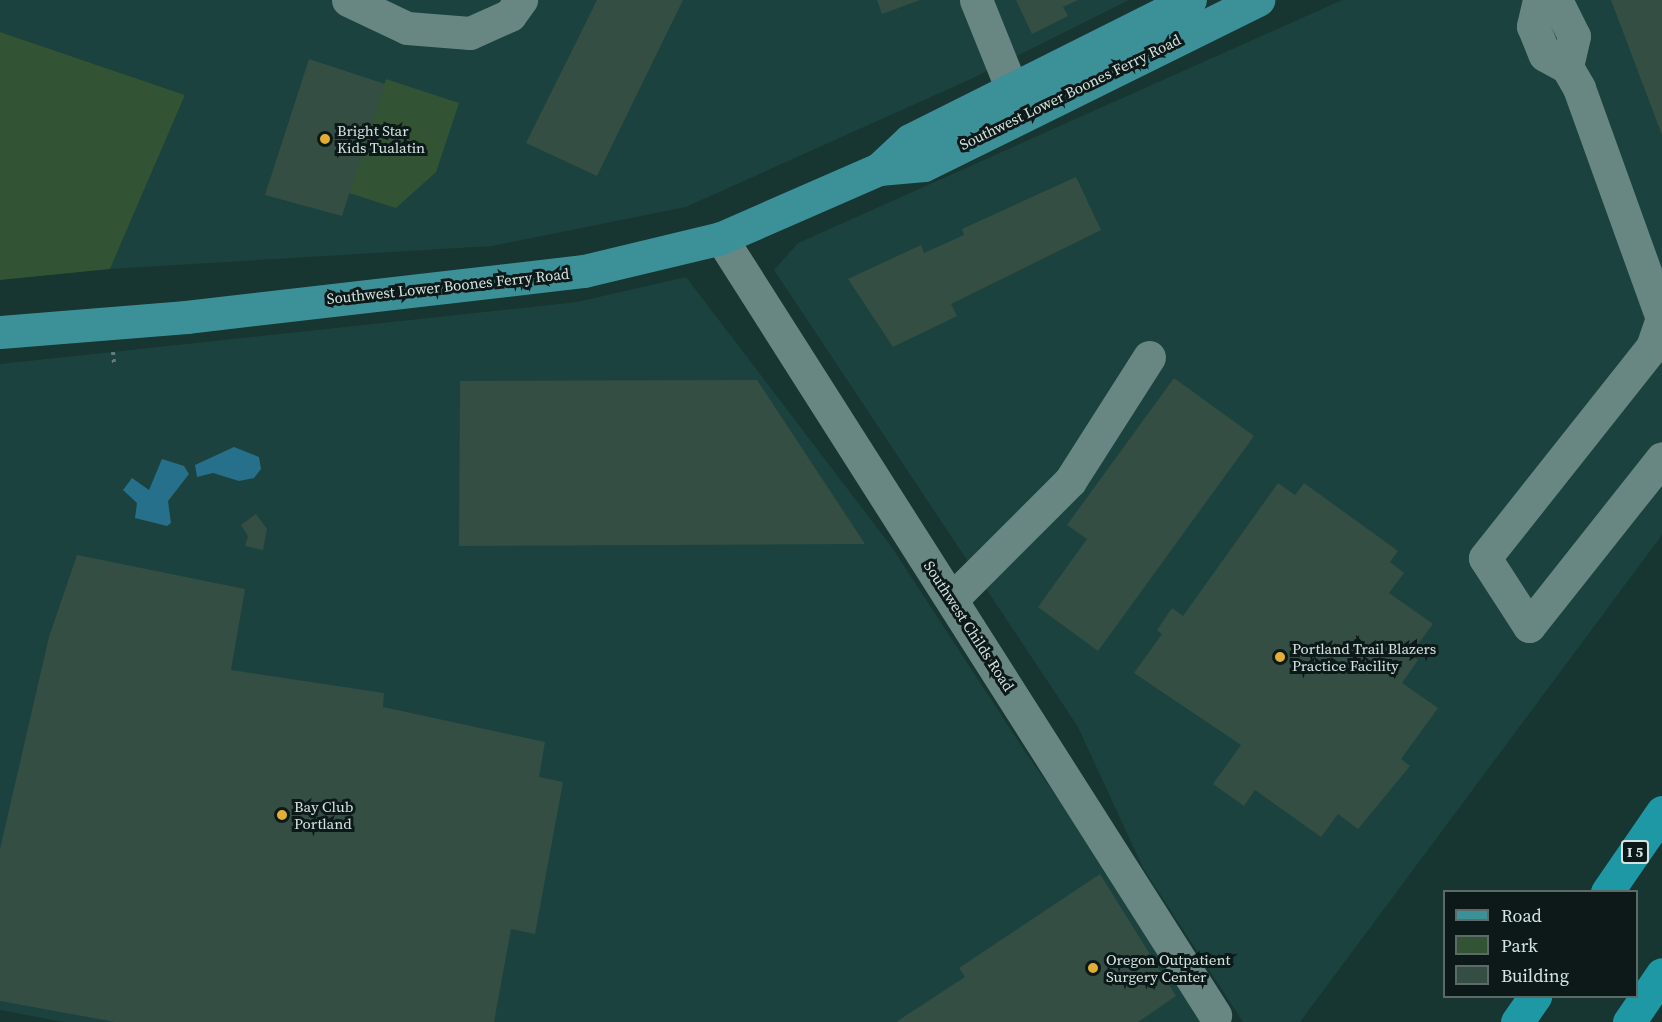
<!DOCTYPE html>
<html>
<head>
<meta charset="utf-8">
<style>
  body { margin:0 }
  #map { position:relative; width:1662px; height:1022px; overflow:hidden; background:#173531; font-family:"Source Serif 4",serif }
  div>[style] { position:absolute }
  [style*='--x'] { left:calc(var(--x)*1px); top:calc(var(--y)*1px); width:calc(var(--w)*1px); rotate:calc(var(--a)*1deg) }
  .built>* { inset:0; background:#1b423e }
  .green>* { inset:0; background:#325435 }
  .water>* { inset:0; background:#27708c }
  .building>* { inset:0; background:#354e43 }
  .path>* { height:4px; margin-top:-2px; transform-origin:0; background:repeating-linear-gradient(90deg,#637c78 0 3px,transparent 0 7.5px) }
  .minor>* { height:33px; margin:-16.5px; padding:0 16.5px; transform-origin:16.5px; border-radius:16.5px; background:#688783 }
  .major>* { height:33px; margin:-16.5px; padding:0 16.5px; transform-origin:16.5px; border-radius:16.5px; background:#3c9198 }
  .highway>* { height:33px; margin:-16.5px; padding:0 16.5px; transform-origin:16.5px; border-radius:16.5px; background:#1f98a6 }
  .dots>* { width:16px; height:16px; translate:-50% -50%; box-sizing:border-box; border:3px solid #0d1918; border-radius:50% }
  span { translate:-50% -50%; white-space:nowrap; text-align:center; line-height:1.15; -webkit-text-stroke:6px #0d1918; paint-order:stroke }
  .shield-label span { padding:2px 4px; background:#0d1918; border:2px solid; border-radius:4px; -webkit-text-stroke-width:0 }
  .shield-label { font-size:14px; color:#d3e4e1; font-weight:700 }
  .street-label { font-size:15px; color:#d3e4e1 }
  .poi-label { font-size:15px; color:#d3e4e1 }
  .left { translate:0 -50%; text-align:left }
  .legend { position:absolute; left:1443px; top:890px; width:195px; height:108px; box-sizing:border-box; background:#0d1918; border:2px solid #5c6a68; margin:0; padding:8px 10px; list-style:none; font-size:18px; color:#d3e4e1 }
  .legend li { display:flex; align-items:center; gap:12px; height:30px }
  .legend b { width:30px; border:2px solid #5c6a68 }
</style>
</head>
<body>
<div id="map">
  <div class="built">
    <i style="clip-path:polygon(0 0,1129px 0,971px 79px,686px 207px,492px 246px,110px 269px,185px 95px,0 32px)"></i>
    <i style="clip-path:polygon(1342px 0,1662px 0,1662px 535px,1300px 1022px,1243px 1022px,1143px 868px,1078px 727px,774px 270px,798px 243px)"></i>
    <i style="clip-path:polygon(686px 277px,891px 546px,1024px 750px,1214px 1022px,63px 1022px,0 1010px,0 364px,577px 302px)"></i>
  </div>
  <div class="green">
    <i style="clip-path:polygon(0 32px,185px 95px,110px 269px,0 280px)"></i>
    <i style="clip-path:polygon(386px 79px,459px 103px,436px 172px,396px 208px,349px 193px)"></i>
  </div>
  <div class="water">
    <i style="clip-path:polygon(234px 447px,259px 457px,261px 469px,254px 478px,239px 481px,213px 473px,197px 477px,195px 465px)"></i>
    <i style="clip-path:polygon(162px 459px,184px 466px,189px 474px,168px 501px,171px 523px,167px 526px,135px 518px,137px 503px,123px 490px,132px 478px,149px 490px)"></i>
  </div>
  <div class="building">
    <i style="clip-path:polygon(597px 0,683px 0,597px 176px,526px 143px)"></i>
    <i style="clip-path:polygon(877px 0,920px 0,882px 14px)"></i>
    <i style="clip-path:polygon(1016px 0,1078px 0,1063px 7px,1068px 16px,1032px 34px)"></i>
    <i style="clip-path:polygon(1611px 0,1662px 0,1662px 135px)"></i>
    <i style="clip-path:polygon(309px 59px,385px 84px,342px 216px,265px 195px)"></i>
    <i style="clip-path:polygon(1076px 177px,1101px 230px,951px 304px,957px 316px,893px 347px,848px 279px,921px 245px,924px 253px,964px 235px,962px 229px)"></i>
    <i style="clip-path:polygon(1174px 378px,1254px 436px,1098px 651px,1038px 607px,1087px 539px,1067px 525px)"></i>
    <i style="clip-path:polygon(757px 380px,865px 544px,459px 546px,460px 381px)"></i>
    <i style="clip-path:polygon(1278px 483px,1295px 495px,1304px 483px,1398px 551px,1390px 562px,1404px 573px,1389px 593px,1433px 624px,1410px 655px,1418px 660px,1402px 683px,1438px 708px,1401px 759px,1410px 766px,1358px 829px,1338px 814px,1321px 837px,1255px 790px,1244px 806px,1213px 784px,1241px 745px,1134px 673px,1162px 634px,1157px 630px,1172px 608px,1183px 616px)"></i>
    <i style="clip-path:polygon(256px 514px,267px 529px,263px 550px,245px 546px,248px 536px,241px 525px)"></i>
    <i style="clip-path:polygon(77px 555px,245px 589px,231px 670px,384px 693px,383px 707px,545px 742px,539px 777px,563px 782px,535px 934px,511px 929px,494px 1022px,115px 1022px,0 1001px,0 849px,49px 637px)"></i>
    <i style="clip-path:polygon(1100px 874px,1176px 996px,1138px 1022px,896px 1022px,965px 977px,959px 968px)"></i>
  </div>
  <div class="path">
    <i style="--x:113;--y:352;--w:12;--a:85"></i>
  </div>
  <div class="minor">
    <i style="--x:348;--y:0;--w:65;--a:25.4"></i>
    <i style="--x:407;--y:28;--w:63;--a:4.5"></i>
    <i style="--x:470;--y:33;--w:44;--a:-24.2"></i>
    <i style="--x:510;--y:15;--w:19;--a:-54"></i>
    <i style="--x:976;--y:0;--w:94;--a:68.1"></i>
    <i style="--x:1539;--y:0;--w:27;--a:103"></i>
    <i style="--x:1533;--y:26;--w:31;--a:68"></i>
    <i style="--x:1545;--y:55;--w:25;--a:29"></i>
    <i style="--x:1567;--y:67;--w:24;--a:60"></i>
    <i style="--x:1579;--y:88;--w:245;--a:70.2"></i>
    <i style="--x:1662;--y:318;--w:31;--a:109"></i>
    <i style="--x:1652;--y:347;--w:269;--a:128.4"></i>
    <i style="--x:1485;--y:558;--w:81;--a:57.1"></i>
    <i style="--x:1529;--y:626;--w:214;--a:-51.6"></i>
    <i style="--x:1556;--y:0;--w:40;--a:63.4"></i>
    <i style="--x:1574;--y:36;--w:32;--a:103"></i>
    <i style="--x:721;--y:238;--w:921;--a:57.55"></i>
    <i style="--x:952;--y:599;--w:167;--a:-45"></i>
    <i style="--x:1070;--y:481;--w:147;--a:-57.5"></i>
  </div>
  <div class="major">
    <i style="--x:879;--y:169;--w:45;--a:-5.1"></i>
    <i style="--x:924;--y:165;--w:373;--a:-26.3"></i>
    <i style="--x:0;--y:332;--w:187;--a:-4.6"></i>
    <i style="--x:186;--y:317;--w:401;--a:-6.6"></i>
    <i style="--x:584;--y:271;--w:141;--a:-13.5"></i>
    <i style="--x:721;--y:238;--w:172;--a:-23.6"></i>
    <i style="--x:879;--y:169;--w:42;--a:-43.1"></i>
    <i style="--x:910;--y:140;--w:313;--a:-26.6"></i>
  </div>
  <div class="highway">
    <i style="--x:1607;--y:892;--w:97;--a:-55.5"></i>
    <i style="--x:1517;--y:1022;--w:32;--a:-55"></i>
    <i style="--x:1629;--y:1022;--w:58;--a:-55.5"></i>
  </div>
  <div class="dots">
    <i style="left:325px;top:139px;background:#e2af34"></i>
    <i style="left:1280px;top:657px;background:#e2af34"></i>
    <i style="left:282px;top:815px;background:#e2af34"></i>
    <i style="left:1093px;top:968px;background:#e2af34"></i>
  </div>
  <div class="shield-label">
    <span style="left:1635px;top:852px">I 5</span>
  </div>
  <div class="street-label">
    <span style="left:1070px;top:92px;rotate:-26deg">Southwest Lower Boones Ferry Road</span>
    <span style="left:448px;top:286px;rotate:-6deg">Southwest Lower Boones Ferry Road</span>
    <span style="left:969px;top:626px;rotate:57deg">Southwest Childs Road</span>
  </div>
  <div class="poi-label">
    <span class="left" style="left:337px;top:139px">Bright Star<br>Kids Tualatin</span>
    <span class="left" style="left:1292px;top:657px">Portland Trail Blazers<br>Practice Facility</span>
    <span class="left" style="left:294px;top:815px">Bay Club<br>Portland</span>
    <span class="left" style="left:1106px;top:968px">Oregon Outpatient<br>Surgery Center</span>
  </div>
  <ul class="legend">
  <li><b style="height:8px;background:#3c9198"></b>Road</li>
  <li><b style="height:16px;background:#325435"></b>Park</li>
  <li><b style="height:16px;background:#354e43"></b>Building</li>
  </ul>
</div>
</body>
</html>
